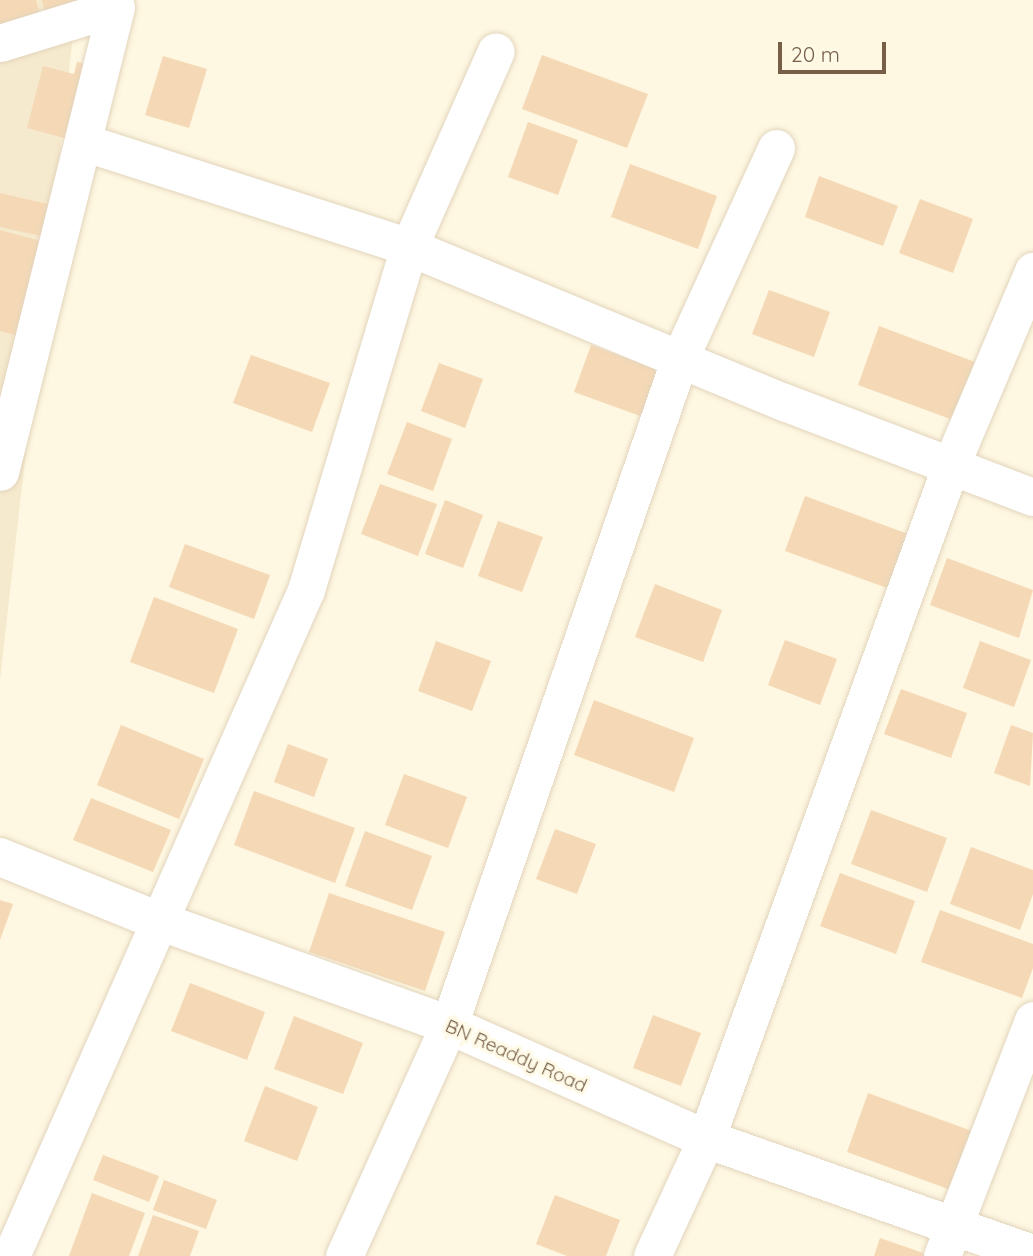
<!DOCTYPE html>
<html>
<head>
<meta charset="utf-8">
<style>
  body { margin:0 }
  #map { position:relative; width:1033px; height:1256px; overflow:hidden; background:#fef7e1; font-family:Quicksand,sans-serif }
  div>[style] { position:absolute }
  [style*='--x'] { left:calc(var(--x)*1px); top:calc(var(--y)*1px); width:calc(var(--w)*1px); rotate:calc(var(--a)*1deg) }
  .residential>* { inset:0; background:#f6eace }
  .building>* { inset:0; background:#f5d9b6 }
  .roads { filter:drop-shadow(0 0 2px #e2d4bc) drop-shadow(0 0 2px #e2d4bc) }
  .street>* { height:37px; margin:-18.5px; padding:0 18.5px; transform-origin:18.5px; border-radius:18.5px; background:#fff }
  .secondary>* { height:38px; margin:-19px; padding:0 19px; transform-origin:19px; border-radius:19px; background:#fff }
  span { translate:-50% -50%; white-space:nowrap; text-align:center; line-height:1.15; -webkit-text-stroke:7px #fffae8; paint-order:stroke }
  .street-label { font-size:19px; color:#765f46 }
  .scale { position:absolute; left:778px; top:42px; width:108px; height:32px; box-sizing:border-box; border:4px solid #765f46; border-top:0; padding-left:9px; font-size:21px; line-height:24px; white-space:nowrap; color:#765f46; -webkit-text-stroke:5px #fffae8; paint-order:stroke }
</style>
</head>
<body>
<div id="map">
  <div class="residential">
    <i style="clip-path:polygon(0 0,77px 0,0 680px)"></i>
  </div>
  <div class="building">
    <i style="clip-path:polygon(0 0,36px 0,43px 28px,0 38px)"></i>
    <i style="clip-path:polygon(42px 0,80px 0,47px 23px)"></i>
    <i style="clip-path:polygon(542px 55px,648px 94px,627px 148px,522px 109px)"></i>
    <i style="clip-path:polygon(163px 56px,207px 69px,189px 128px,145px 115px)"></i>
    <i style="clip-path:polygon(77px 62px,95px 66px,75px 141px,27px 128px,43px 66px,74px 74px)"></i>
    <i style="clip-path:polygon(528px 122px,578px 140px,558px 195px,508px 177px)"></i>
    <i style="clip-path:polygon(630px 164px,717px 196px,698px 249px,611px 217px)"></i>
    <i style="clip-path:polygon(819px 176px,898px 206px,883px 246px,805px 217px)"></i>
    <i style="clip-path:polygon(0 193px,48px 204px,41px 236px,0 227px)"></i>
    <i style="clip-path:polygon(920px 199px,973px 219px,953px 273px,899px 253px)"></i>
    <i style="clip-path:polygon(0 230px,48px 243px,22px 337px,0 331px)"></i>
    <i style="clip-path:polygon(769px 290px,830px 312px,814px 357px,752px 334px)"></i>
    <i style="clip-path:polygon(879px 326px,983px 365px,961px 423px,858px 385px)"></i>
    <i style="clip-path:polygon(591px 345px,660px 371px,643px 417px,574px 392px)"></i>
    <i style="clip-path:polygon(251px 355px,330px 383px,312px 432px,233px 403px)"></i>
    <i style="clip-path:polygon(439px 363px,483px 379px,465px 428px,421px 411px)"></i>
    <i style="clip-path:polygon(407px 422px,452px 439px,433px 491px,387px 474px)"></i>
    <i style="clip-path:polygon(380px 484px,437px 504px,418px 556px,361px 534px)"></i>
    <i style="clip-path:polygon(805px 496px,908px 534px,887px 588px,785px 551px)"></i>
    <i style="clip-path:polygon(445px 500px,483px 515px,463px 568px,425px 554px)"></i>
    <i style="clip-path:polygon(498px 521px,543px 537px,522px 592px,478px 576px)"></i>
    <i style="clip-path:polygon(185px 544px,270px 575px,254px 619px,169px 587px)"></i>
    <i style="clip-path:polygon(947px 558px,1033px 590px,1019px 638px,930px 605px)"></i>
    <i style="clip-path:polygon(655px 584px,722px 610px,703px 662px,635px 637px)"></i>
    <i style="clip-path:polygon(154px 597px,238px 629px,214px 693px,130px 662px)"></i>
    <i style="clip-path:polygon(785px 640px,837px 659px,820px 705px,768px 685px)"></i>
    <i style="clip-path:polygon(436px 641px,491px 661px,472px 711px,418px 691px)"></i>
    <i style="clip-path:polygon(980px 641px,1031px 660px,1014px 707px,963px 688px)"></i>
    <i style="clip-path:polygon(901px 689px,967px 713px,951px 758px,884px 734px)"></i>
    <i style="clip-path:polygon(594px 700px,694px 738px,674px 792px,574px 755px)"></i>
    <i style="clip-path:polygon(121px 725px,204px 759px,179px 819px,97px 785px)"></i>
    <i style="clip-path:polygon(1011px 725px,1033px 733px,1030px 786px,994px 773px)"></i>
    <i style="clip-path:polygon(288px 744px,328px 759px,314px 797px,274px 782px)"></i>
    <i style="clip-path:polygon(404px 774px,467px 797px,448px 848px,385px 825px)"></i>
    <i style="clip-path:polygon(254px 791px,355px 828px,335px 883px,234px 845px)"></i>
    <i style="clip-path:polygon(91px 798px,171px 830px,153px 872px,73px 840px)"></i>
    <i style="clip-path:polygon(871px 810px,947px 838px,927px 892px,851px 864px)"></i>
    <i style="clip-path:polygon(555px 829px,596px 844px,577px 894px,536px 879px)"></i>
    <i style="clip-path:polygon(365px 831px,432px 856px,412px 910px,345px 886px)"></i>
    <i style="clip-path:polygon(971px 847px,1033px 870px,1033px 894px,1020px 930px,950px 904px)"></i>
    <i style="clip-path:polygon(840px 873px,915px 901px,896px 954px,820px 926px)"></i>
    <i style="clip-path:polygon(329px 893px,445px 932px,425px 991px,309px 952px)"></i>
    <i style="clip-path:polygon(0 900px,13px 904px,0 940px)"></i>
    <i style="clip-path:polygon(940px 910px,1033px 944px,1033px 968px,1022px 998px,921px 962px)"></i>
    <i style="clip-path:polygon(190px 983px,265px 1012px,247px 1060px,171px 1031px)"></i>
    <i style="clip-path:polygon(653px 1015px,701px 1033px,681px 1086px,633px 1068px)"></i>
    <i style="clip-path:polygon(294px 1016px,363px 1043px,343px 1094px,274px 1069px)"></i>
    <i style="clip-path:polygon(265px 1086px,318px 1107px,297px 1161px,244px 1141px)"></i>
    <i style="clip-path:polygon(868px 1093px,980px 1134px,959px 1193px,847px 1152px)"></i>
    <i style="clip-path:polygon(103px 1155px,159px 1176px,149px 1202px,93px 1180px)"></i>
    <i style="clip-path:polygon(164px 1180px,217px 1200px,206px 1229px,153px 1210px)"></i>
    <i style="clip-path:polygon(92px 1193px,145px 1213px,129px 1256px,69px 1256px)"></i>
    <i style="clip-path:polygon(555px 1195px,620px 1220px,606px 1256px,567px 1256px,536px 1244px)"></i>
    <i style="clip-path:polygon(153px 1215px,199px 1231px,190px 1256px,138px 1256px)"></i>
    <i style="clip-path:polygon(880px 1238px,932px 1256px,874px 1256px)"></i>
  </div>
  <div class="roads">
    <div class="street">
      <i style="--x:0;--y:43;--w:121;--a:-17.2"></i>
      <i style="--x:116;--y:7;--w:479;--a:104"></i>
      <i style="--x:86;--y:143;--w:339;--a:17.8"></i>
      <i style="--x:409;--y:247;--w:406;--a:22.5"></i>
      <i style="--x:784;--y:402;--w:267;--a:20.9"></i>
      <i style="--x:11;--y:1256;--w:728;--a:-66.11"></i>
      <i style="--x:306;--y:590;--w:358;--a:-73.3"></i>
      <i style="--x:409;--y:247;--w:214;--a:-66.1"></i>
      <i style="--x:344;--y:1256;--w:254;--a:-65.6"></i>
      <i style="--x:449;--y:1025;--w:706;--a:-70.9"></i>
      <i style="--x:680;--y:358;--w:231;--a:-65.4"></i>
      <i style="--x:652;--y:1256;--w:129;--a:-65.2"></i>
      <i style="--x:706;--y:1139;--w:717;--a:-70.02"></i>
      <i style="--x:951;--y:465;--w:211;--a:-67.1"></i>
      <i style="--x:942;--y:1256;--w:253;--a:-68.9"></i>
    </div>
    <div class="secondary">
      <i style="--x:0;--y:857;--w:168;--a:22"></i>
      <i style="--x:156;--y:920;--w:311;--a:19.7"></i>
      <i style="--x:449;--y:1025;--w:281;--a:23.9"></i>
      <i style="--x:706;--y:1139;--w:347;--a:19.4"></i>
    </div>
  </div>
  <div class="street-label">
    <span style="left:516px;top:1056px;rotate:24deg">BN Readdy Road</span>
  </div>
  <div class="scale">20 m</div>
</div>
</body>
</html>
